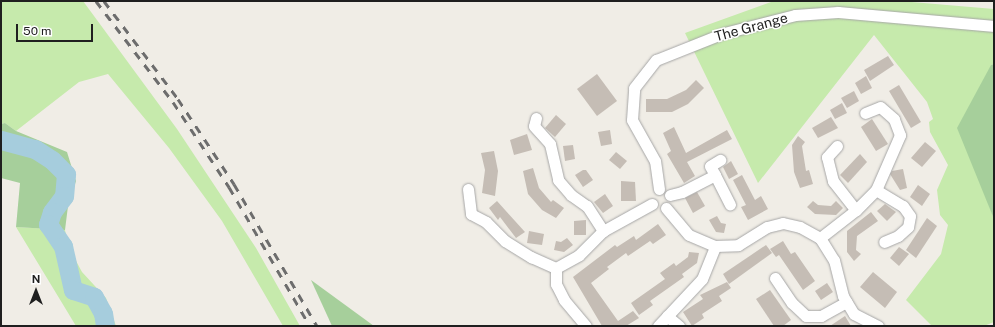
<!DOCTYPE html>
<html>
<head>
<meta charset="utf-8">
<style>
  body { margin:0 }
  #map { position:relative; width:995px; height:327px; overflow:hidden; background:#f0ede6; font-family:"Public Sans",sans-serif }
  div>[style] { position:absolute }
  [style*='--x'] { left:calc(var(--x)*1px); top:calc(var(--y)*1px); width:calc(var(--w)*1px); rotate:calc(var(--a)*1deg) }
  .grass>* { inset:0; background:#c6eaac }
  .forest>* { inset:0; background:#a6cf9b }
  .river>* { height:19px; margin:-9.5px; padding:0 9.5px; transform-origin:9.5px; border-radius:9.5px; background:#a6cddd }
  .building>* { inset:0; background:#c5bdb5 }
  .roads { filter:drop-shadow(0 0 1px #a6a6a6) drop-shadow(0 0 1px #a6a6a6) }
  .street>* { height:11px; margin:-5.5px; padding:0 5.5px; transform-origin:5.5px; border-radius:5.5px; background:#fff }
  .rail>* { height:3px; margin-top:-1.5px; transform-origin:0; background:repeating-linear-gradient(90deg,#6d6d6d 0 8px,transparent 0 16px) }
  span { translate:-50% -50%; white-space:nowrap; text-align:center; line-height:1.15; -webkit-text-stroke:3px #fff; paint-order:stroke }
  .street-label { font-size:14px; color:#1f1f1f }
  .frame { position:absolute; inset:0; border:2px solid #1f1f1f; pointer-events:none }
  .north { position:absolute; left:16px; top:271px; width:40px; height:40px; -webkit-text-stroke:3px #fff; paint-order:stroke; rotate:0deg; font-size:11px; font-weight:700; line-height:16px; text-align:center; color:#1f1f1f }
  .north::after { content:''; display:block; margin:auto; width:14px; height:18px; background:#1f1f1f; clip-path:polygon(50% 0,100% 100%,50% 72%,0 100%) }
  .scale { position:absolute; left:16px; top:24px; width:77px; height:18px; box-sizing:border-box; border:2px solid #1f1f1f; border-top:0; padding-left:5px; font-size:12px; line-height:14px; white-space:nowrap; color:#1f1f1f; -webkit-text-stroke:3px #fff; paint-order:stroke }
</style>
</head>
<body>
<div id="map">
  <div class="grass">
    <i style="clip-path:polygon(1px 1px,83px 1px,177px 129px,256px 248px,300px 326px,283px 326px,222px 221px,169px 148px,108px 74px,79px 82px,16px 131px,5px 123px,1px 124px)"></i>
    <i style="clip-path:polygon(781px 1px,900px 1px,994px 9px,994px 64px,991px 65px,983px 188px,994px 219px,994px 322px,984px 326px,932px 326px,906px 300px,941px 254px,948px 225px,940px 215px,937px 190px,948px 165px,930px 132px,929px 122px,933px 119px,927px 102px,874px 35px,758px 183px,685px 33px,771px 2px)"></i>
    <i style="clip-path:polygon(16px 227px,65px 230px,69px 248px,82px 272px,106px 298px,116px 326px,76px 326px)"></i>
  </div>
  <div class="forest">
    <i style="clip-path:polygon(994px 64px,994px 219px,957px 128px,991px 65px)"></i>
    <i style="clip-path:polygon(5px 123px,16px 131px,67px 152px,76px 181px,68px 206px,65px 230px,16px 227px,20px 183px,1px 178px,1px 124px)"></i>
    <i style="clip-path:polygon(311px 280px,374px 326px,332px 326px)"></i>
  </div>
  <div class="river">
    <i style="--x:1;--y:140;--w:35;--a:15"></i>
    <i style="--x:35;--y:149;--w:20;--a:33"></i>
    <i style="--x:52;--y:160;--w:20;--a:45"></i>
    <i style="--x:66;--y:174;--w:22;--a:95"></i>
    <i style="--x:64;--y:196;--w:20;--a:127"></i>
    <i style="--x:52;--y:212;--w:13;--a:108"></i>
    <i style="--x:48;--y:224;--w:27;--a:56"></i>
    <i style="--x:63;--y:246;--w:45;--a:77.2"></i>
    <i style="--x:73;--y:290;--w:22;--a:18"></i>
    <i style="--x:94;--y:297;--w:18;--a:61"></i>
    <i style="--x:103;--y:313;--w:13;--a:81"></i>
  </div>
  <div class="building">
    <i style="clip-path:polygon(888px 56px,894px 65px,870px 81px,864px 70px)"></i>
    <i style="clip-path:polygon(597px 74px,617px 101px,597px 116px,577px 89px)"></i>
    <i style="clip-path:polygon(866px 76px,872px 88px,861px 94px,855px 83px)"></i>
    <i style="clip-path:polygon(696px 80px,704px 88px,688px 104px,672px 112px,646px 112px,646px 99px,667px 99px,686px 90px)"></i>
    <i style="clip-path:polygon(899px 85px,921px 122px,911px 128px,889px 91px)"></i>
    <i style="clip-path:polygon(854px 91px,859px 101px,847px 108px,841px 98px)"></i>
    <i style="clip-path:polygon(842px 103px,847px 113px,835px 119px,830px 110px)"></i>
    <i style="clip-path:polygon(556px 115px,566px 124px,555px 137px,545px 128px)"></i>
    <i style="clip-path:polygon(831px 117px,838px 128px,818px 138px,812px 128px)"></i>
    <i style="clip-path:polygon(872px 119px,888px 144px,876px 151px,861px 127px)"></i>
    <i style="clip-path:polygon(674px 127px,686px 153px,727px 130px,732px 139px,687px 162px,695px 176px,684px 183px,667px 154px,671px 151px,663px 133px)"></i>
    <i style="clip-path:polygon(610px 130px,612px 144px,601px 146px,598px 132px)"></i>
    <i style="clip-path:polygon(527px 134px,532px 150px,514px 155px,510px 140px)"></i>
    <i style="clip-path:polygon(798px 136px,805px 142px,802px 146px,806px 171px,809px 170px,813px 184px,800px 188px,794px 172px,792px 145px)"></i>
    <i style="clip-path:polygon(925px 142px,936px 151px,922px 167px,911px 158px)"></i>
    <i style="clip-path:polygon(573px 145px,575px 159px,565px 161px,563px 146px)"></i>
    <i style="clip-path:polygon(494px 151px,498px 171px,495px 196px,482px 193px,485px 170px,481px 153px)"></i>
    <i style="clip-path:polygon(616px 152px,627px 161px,620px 169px,609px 160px)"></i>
    <i style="clip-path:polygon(860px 154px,867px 162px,848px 183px,840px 175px)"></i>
    <i style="clip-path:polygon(731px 161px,738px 174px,729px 179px,723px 167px)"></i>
    <i style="clip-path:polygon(533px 168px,539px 188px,551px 202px,553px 200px,564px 208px,556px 218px,542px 210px,528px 194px,523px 171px)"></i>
    <i style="clip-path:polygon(903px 169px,907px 188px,900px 190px,890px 174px,892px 171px)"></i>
    <i style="clip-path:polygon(583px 170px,586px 170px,593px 180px,583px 187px,575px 175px)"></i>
    <i style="clip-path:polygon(742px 175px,755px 200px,761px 196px,768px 209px,748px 220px,741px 207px,746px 205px,733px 180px)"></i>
    <i style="clip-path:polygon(621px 181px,635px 182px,636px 201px,621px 201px)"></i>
    <i style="clip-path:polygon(918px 185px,930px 194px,922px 206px,910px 197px)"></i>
    <i style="clip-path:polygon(697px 192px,705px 206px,693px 213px,685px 198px)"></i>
    <i style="clip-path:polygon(605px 194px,613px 206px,603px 213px,594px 202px)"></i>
    <i style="clip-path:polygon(497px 201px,525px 232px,516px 238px,500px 217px,498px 220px,489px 208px)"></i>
    <i style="clip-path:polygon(813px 201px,818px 205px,831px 206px,836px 201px,843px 208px,836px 215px,815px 214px,807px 207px)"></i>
    <i style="clip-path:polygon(885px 204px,896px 212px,887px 221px,877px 211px)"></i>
    <i style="clip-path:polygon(871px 212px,878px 221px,857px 236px,856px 250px,861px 254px,854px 261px,847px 252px,847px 231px)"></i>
    <i style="clip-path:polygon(717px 216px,721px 223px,726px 224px,724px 233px,716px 232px,709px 220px)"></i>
    <i style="clip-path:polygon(927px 218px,937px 226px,916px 258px,906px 250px)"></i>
    <i style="clip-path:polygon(586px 220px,586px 235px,574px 235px,574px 221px)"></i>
    <i style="clip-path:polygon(658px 224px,666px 235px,653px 244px,650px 241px,628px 256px,626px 253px,607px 267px,609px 269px,591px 283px,618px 321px,633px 311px,639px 318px,626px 326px,602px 326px,573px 277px,615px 245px,617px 247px,634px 236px,636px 240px)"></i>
    <i style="clip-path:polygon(529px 231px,544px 234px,542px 245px,527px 243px)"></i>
    <i style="clip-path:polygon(567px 238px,573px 245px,564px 252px,554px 250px,556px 241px,561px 242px)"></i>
    <i style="clip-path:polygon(783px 241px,791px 254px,795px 252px,815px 281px,803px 290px,779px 255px,776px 257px,770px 249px)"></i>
    <i style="clip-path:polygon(766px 245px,772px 253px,729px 284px,723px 274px)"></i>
    <i style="clip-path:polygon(899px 247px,909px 254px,899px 266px,890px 258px)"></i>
    <i style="clip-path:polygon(689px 252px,699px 253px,697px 263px,682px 274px,684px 277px,650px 301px,653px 305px,639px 315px,631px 303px,665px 279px,660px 273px,674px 263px,676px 266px,688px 257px)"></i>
    <i style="clip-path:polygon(873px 272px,897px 292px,885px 308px,860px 287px)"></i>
    <i style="clip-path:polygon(727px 282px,731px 288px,719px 296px,722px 301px,702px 314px,704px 318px,692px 326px,683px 312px,703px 299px,700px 295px)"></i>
    <i style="clip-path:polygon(827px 283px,833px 292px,821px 300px,815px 291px)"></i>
    <i style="clip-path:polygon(770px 290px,791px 320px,783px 326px,774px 326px,756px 299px)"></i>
    <i style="clip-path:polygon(845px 316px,851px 326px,830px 326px)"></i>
  </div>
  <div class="roads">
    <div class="street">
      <i style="--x:536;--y:118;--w:8;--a:104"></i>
      <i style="--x:534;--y:126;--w:24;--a:48"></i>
      <i style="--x:550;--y:144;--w:37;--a:77"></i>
      <i style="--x:558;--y:180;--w:20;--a:49"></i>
      <i style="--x:571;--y:195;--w:19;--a:35"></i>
      <i style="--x:587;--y:206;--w:30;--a:57"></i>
      <i style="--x:837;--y:146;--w:15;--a:132"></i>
      <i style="--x:827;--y:157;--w:25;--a:76"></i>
      <i style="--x:833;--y:181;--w:37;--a:52"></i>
      <i style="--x:715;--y:175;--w:10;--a:-119"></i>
      <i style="--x:710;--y:166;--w:12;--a:-31"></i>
      <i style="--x:468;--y:189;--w:25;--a:83"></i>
      <i style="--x:471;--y:214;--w:17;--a:28"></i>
      <i style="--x:486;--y:222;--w:27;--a:45"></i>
      <i style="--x:505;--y:241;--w:31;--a:32"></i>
      <i style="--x:531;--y:257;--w:27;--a:24"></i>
      <i style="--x:556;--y:268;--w:26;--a:-29"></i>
      <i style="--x:579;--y:255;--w:34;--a:-45"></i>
      <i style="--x:603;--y:231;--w:56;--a:-28.9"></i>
      <i style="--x:659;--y:189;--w:28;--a:-98"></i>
      <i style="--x:655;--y:161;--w:47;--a:-119.3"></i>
      <i style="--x:632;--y:120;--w:32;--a:-86"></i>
      <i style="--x:634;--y:88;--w:36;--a:-52"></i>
      <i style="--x:656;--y:60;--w:73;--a:-21.7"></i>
      <i style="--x:724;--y:33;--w:73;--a:-14.2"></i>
      <i style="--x:795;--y:15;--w:43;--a:-4"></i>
      <i style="--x:838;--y:12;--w:157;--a:5.1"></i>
      <i style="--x:876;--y:190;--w:31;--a:31"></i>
      <i style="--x:903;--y:206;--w:12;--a:55"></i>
      <i style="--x:910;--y:216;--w:11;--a:100"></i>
      <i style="--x:908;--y:227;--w:13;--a:138"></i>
      <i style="--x:898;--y:236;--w:15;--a:157"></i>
      <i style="--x:670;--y:195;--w:12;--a:-14"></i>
      <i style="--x:682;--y:192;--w:37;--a:-27"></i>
      <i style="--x:715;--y:175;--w:33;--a:63"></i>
      <i style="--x:666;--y:208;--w:35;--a:50"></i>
      <i style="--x:689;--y:235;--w:28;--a:23"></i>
      <i style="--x:715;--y:246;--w:23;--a:-2"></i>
      <i style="--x:738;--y:245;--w:34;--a:-32"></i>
      <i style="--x:767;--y:227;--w:16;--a:-14"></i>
      <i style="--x:783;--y:223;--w:17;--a:13"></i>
      <i style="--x:800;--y:227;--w:23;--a:29"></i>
      <i style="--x:820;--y:238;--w:26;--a:58"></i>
      <i style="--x:834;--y:260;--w:37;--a:76"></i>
      <i style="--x:843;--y:296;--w:21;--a:59"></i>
      <i style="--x:854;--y:314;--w:27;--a:27"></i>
      <i style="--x:820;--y:238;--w:46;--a:-37.9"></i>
      <i style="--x:856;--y:210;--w:28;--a:-45"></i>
      <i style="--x:876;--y:190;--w:60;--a:-66.4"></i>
      <i style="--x:900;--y:135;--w:17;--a:-111"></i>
      <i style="--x:894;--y:119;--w:18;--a:-139"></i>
      <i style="--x:880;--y:107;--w:16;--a:158"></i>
      <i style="--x:556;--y:268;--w:16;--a:90"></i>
      <i style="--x:556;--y:284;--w:18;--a:63"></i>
      <i style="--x:564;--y:300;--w:34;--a:50"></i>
      <i style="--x:775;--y:278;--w:30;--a:56"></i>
      <i style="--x:792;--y:303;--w:19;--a:43"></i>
      <i style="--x:806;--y:316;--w:15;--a:0"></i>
      <i style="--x:821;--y:316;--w:29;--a:-29"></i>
      <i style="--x:667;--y:316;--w:16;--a:40"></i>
      <i style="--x:658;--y:326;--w:64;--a:-46.9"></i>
      <i style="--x:702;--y:279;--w:35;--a:-68"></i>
    </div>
  </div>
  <div class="rail">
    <i style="--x:96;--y:1;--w:127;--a:52.7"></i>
    <i style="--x:173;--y:102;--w:102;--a:56.6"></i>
    <i style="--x:229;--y:187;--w:161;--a:59.8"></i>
    <i style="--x:104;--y:1;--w:123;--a:52.9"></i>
    <i style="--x:178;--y:99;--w:102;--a:56.6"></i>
    <i style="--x:234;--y:184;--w:164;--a:59.7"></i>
  </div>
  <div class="street-label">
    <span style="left:751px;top:27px;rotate:-15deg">The Grange</span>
  </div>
  <div class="frame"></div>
  <div class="north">N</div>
  <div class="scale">50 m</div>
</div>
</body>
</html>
